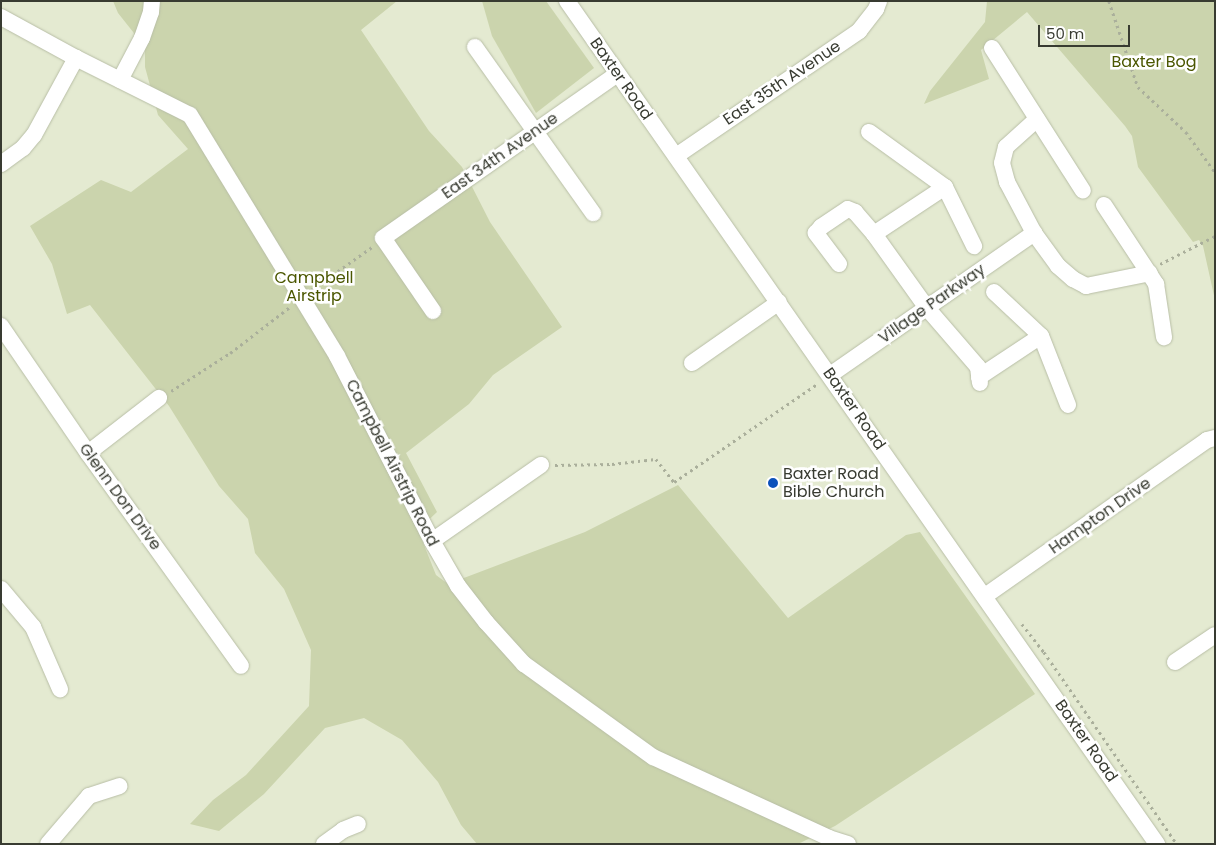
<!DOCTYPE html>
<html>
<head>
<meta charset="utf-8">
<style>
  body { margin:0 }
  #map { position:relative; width:1216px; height:845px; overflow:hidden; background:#e4ead1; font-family:Poppins,sans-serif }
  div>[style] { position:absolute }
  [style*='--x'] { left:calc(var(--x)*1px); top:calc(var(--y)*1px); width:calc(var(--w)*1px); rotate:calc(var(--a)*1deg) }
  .green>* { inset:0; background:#cbd4ad }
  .path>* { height:2.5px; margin-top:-1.25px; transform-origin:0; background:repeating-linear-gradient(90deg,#aaaf9b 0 2.5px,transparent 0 6.5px) }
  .roads { filter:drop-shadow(0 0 1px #b8bea6) drop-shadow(0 0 1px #b8bea6) }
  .minor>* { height:16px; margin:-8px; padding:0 8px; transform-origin:8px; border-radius:8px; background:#fff }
  .dots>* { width:14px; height:14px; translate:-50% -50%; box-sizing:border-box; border:2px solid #fff; border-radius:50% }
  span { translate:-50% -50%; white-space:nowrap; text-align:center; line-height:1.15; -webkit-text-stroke:5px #fff; paint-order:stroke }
  .park-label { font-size:16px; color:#4b5701 }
  .street-label { font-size:16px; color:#383b31 }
  .poi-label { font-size:16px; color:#383b31 }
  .left { translate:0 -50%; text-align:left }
  .frame { position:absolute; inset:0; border:2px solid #383b31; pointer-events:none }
  .scale { position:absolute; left:1038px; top:25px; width:92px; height:22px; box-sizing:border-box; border:2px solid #383b31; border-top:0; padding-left:6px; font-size:15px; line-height:18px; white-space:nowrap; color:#383b31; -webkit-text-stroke:4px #fff; paint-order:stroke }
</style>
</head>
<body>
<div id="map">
  <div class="green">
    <i style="clip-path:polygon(113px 1px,397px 1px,361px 30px,429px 131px,462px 167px,490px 222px,562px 327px,493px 375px,469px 404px,406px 453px,437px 512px,418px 530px,436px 575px,448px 584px,585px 532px,678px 485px,788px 618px,906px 535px,920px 532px,1035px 694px,835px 826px,800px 843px,803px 844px,477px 844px,461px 825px,438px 782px,402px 740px,364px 718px,325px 728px,264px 794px,219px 831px,190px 824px,213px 800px,246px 775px,309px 706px,311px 650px,284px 589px,255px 553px,248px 519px,219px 486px,169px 406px,90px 305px,67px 314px,52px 264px,30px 226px,101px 180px,131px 192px,188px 149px,158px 115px,145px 67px,145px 47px,118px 13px)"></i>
    <i style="clip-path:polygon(482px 1px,546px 1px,594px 68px,536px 113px,492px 36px)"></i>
    <i style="clip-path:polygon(987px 1px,1215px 1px,1215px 300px,1203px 246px,1199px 240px,1193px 242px,1138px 167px,1132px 136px,1125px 126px,1027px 12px,981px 50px,989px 79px,924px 104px,930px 91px,985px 22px)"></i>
  </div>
  <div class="path">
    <i style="--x:1109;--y:1;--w:91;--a:71.4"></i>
    <i style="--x:1138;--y:87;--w:66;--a:43.2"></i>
    <i style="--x:1186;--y:132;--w:49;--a:54.1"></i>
    <i style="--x:1160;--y:264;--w:62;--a:-27"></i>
    <i style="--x:311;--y:290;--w:75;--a:-35.2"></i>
    <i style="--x:171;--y:391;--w:70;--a:-32.8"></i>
    <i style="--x:230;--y:353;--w:77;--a:-37.6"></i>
    <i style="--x:555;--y:465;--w:57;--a:-1"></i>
    <i style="--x:612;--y:464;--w:44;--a:-6.5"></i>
    <i style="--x:656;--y:459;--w:29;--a:52"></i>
    <i style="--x:674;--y:482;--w:173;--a:-34.4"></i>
    <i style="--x:1022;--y:624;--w:36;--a:52"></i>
    <i style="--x:1044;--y:652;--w:234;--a:55.3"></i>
  </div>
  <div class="roads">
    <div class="minor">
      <i style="--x:567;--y:1;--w:1029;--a:55.01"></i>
      <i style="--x:1;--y:17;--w:85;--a:28.7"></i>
      <i style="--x:76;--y:58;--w:127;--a:26.6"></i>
      <i style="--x:190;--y:115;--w:282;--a:58.6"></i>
      <i style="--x:337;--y:356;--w:208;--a:62.8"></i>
      <i style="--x:432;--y:541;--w:52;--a:60"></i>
      <i style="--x:458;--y:586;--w:46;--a:52.1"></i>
      <i style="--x:486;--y:622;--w:57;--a:47.9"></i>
      <i style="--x:524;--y:664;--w:159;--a:35.8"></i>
      <i style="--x:653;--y:757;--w:194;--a:24.7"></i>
      <i style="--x:829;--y:838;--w:20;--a:18"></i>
      <i style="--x:475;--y:47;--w:204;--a:54.6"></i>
      <i style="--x:992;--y:48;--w:169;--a:57.5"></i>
      <i style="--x:120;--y:80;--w:47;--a:-62.4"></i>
      <i style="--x:142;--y:38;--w:28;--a:-71"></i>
      <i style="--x:151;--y:12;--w:11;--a:-85"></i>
      <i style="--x:1037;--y:119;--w:42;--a:137.9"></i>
      <i style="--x:1006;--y:147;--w:16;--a:104"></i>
      <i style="--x:1002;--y:163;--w:20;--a:75"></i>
      <i style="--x:1007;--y:182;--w:58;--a:62.1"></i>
      <i style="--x:1034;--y:233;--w:41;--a:54"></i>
      <i style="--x:1058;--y:266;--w:20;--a:41"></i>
      <i style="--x:1073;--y:279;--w:15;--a:28"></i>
      <i style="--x:1086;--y:286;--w:65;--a:-11.5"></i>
      <i style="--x:869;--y:132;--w:94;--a:35.9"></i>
      <i style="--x:945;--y:187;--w:66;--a:63.8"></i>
      <i style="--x:676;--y:156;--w:222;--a:-34.3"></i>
      <i style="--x:859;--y:31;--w:28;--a:-52"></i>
      <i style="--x:876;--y:9;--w:9;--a:-69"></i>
      <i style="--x:1;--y:164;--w:27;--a:-36"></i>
      <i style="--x:23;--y:148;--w:17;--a:-50"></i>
      <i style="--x:34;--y:135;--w:88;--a:-61.4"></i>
      <i style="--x:1104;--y:205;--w:95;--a:56.6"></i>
      <i style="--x:1156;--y:284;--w:54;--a:81.4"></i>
      <i style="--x:874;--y:234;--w:85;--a:-33.5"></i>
      <i style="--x:839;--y:264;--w:39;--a:-127"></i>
      <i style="--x:816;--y:233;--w:8;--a:-50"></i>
      <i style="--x:821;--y:227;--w:32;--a:-34"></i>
      <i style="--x:848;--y:209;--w:8;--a:23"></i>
      <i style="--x:855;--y:212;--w:29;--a:49"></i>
      <i style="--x:874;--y:234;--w:91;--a:54.4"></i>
      <i style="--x:927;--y:308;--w:78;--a:49.2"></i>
      <i style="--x:978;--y:367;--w:16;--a:83"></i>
      <i style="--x:994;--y:292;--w:64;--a:43.1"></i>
      <i style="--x:1041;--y:336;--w:74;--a:68.6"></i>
      <i style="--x:433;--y:311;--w:88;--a:-124.4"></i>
      <i style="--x:383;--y:238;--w:286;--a:-35"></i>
      <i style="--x:1;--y:326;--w:154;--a:55.6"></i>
      <i style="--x:88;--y:453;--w:262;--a:54.3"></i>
      <i style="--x:692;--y:363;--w:106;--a:-35"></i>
      <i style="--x:830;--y:375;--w:249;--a:-34.8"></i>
      <i style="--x:979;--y:377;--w:74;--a:-33.5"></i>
      <i style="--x:88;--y:453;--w:90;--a:-37.8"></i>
      <i style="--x:432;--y:541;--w:133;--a:-34.9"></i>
      <i style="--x:1;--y:589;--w:50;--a:49.9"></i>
      <i style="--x:33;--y:627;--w:68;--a:66.5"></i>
      <i style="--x:985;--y:596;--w:271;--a:-35.1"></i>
      <i style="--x:1207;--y:440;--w:8;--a:-14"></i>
      <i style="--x:1175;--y:662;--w:48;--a:-34"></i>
      <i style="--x:48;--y:844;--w:63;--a:-49.5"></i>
      <i style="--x:89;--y:796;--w:32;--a:-18"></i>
      <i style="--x:324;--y:844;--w:24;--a:-36"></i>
      <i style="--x:343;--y:830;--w:16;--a:-22"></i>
    </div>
  </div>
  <div class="dots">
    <i style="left:773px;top:483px;background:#0c51bb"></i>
  </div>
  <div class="park-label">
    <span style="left:1154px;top:62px">Baxter Bog</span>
    <span style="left:314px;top:287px">Campbell<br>Airstrip</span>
  </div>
  <div class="street-label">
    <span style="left:621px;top:79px;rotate:55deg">Baxter Road</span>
    <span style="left:782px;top:83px;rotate:-34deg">East 35th Avenue</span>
    <span style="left:500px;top:156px;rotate:-35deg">East 34th Avenue</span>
    <span style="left:932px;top:304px;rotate:-35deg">Village Parkway</span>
    <span style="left:854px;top:409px;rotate:55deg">Baxter Road</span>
    <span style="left:392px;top:463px;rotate:63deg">Campbell Airstrip Road</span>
    <span style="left:120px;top:497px;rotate:54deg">Glenn Don Drive</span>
    <span style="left:1100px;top:516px;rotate:-35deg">Hampton Drive</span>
    <span style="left:1086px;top:741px;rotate:55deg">Baxter Road</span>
  </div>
  <div class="poi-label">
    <span class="left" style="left:783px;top:483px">Baxter Road<br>Bible Church</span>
  </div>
  <div class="frame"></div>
  <div class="scale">50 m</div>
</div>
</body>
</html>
